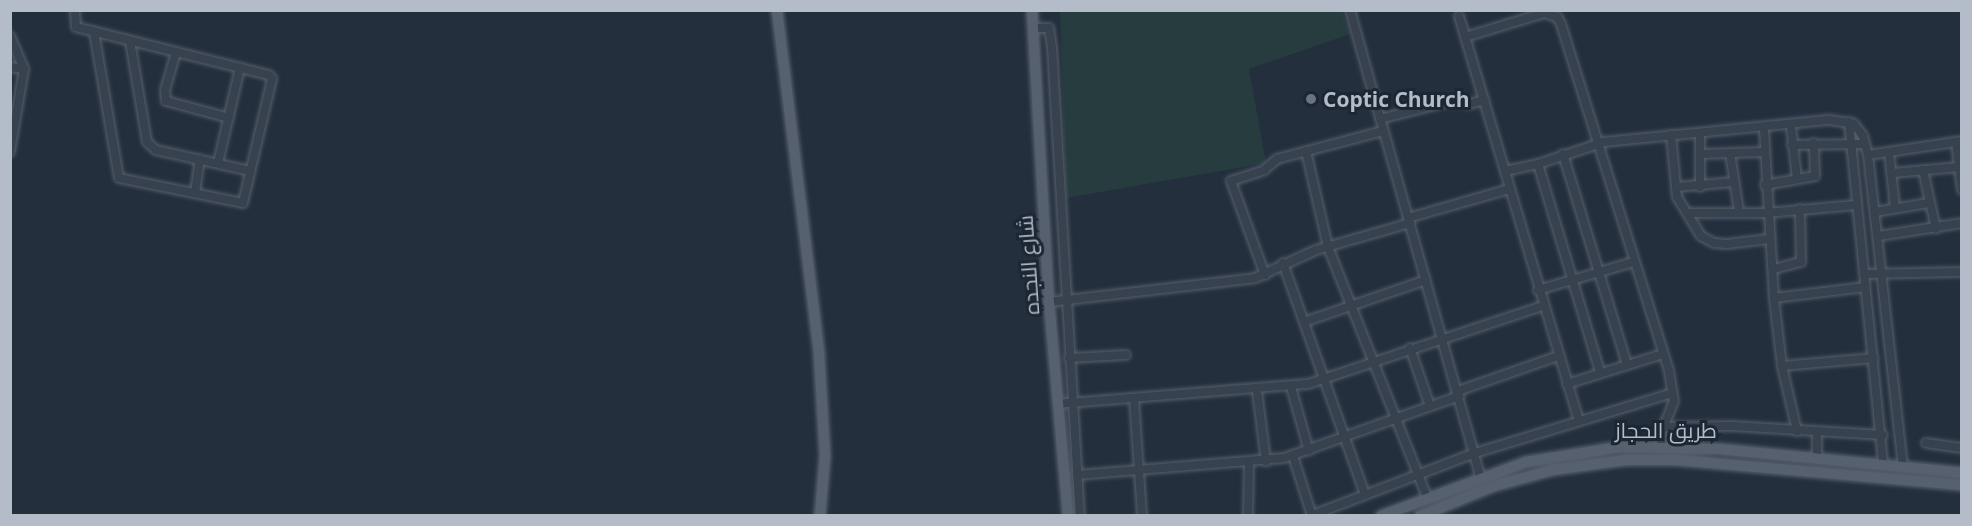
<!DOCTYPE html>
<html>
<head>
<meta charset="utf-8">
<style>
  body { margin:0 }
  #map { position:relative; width:1972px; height:526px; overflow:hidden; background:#242f3e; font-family:"Open Sans",Cairo,sans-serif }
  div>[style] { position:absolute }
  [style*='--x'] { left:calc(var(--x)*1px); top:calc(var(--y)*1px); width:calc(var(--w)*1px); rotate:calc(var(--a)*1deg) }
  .green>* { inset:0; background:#263c3f }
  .roads { filter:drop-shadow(0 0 2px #565f6c) drop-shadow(0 0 2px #565f6c) }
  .minor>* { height:8px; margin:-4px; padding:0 4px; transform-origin:4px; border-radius:4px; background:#38414e }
  .major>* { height:10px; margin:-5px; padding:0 5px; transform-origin:5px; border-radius:5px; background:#56606e }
  .dots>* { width:16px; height:16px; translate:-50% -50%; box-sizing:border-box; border:3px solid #1d2633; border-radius:50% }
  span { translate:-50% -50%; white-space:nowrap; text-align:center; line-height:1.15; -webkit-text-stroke:6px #1d2633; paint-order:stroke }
  .poi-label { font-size:21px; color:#b4bcc9; font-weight:700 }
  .left { translate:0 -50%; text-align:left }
  .street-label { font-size:21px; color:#b4bcc9 }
  .frame { position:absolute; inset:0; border:12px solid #b4bcc9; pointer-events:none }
</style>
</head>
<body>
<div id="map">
  <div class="green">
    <i style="clip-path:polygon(1060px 11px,1342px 11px,1350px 34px,1249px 69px,1266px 163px,1066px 198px)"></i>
  </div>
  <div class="roads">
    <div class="minor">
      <i style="--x:75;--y:10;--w:17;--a:87"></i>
      <i style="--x:76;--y:27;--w:199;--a:14"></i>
      <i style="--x:269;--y:75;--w:5;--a:53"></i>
      <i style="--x:272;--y:79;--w:127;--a:103.2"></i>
      <i style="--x:243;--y:203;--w:126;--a:-168.6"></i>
      <i style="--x:119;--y:178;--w:148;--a:-99.7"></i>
      <i style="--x:1350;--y:10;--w:486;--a:74.4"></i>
      <i style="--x:1459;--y:16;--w:422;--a:73.5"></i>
      <i style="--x:1032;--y:28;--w:17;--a:0"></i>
      <i style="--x:1049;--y:28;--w:19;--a:81"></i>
      <i style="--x:1052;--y:47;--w:470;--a:86.6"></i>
      <i style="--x:10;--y:36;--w:36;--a:67"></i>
      <i style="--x:24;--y:69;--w:84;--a:99.6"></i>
      <i style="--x:1465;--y:37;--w:83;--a:-16.9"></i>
      <i style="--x:1544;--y:13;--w:14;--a:17"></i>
      <i style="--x:1557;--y:17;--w:8;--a:60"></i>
      <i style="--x:1561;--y:24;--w:363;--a:72.7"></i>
      <i style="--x:1669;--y:371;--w:30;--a:81"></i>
      <i style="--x:1674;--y:401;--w:35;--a:112"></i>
      <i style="--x:1661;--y:433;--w:13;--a:90"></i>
      <i style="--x:130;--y:41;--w:102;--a:80.4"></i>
      <i style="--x:147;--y:142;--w:12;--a:42"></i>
      <i style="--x:156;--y:150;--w:96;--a:12.6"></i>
      <i style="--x:176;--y:52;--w:40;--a:106"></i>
      <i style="--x:165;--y:90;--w:11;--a:85"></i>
      <i style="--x:166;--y:101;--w:65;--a:15.1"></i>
      <i style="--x:10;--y:67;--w:14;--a:8"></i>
      <i style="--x:1380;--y:119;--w:76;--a:-14.4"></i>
      <i style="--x:1454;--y:100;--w:16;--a:14"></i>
      <i style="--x:1470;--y:104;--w:15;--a:-16"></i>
      <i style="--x:1849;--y:122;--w:344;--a:84.3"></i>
      <i style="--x:1791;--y:126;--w:53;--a:83.5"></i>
      <i style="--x:1764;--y:129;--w:169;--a:86.6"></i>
      <i style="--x:1774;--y:298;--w:68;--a:83.3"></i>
      <i style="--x:1782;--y:366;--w:67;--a:77"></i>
      <i style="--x:1671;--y:135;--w:62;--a:84.5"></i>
      <i style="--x:1677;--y:197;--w:46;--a:58.4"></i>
      <i style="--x:1701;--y:236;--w:15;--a:28"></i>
      <i style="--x:1714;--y:243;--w:13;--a:4"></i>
      <i style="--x:1727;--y:244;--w:42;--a:-6.8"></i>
      <i style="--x:1956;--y:142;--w:48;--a:82.9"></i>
      <i style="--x:1792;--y:145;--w:73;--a:-0.8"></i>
      <i style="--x:1306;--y:151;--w:98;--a:77.1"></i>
      <i style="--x:1328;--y:247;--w:269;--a:68.4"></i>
      <i style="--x:1889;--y:152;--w:55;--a:83.8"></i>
      <i style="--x:1730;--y:153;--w:59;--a:81.2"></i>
      <i style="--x:1563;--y:154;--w:220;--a:73.1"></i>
      <i style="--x:1702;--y:154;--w:61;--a:-1.9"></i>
      <i style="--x:1868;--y:155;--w:95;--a:-8.5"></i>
      <i style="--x:218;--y:163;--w:98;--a:-77"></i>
      <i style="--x:1538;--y:164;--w:217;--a:73.4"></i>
      <i style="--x:1923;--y:170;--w:60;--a:77.6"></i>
      <i style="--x:1505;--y:171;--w:34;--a:-12"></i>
      <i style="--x:1538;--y:164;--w:70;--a:-18.4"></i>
      <i style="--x:1604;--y:142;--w:227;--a:-5.6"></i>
      <i style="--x:1830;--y:120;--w:24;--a:9"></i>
      <i style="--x:1854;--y:124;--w:15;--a:53"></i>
      <i style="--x:1863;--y:136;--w:20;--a:75"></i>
      <i style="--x:1868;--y:155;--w:314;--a:83.6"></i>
      <i style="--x:1893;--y:173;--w:66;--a:-5.2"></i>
      <i style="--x:1765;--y:185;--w:51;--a:-10.2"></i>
      <i style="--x:1815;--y:176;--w:33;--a:-92"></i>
      <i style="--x:1676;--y:187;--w:58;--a:-4.9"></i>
      <i style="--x:1700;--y:187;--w:54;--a:-90"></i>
      <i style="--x:195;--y:193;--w:34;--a:-82"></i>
      <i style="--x:1875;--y:212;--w:54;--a:-9.6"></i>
      <i style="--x:1687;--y:213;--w:80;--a:0"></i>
      <i style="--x:1767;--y:213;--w:89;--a:-5.1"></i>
      <i style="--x:1408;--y:218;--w:105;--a:-16"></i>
      <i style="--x:1879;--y:236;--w:84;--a:-8.9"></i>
      <i style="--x:1283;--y:263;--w:246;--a:70.5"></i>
      <i style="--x:1774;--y:269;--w:28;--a:-15"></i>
      <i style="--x:1801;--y:262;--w:53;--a:-91.1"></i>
      <i style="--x:1864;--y:274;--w:98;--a:-1.2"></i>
      <i style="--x:1265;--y:275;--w:100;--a:-109.9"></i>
      <i style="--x:1231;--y:181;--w:35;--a:-18"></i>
      <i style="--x:1264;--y:170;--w:17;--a:-40"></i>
      <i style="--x:1277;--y:159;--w:110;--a:-14.8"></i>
      <i style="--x:1538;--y:290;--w:99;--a:-16.4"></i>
      <i style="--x:1774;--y:298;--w:92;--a:-6.9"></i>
      <i style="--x:1049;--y:302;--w:207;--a:-6.6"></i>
      <i style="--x:1255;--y:278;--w:67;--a:-24.7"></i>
      <i style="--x:1316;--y:250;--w:98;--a:-16"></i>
      <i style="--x:1304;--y:322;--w:129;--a:-19"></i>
      <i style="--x:1410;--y:348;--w:61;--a:71"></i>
      <i style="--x:1069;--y:358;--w:57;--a:-3"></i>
      <i style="--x:1782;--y:366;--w:92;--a:-5"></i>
      <i style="--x:1567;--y:384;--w:101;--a:-17.4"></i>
      <i style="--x:1291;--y:387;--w:66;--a:74.3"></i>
      <i style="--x:1257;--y:391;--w:71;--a:82.7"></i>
      <i style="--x:1458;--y:391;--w:106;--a:-19.3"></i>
      <i style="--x:1134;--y:398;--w:118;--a:86.1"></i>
      <i style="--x:1057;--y:404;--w:252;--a:-4.6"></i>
      <i style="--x:1308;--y:384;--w:247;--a:-18.4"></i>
      <i style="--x:1663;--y:427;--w:69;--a:-0.8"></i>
      <i style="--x:1732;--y:426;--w:151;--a:3.4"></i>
      <i style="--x:1926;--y:443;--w:36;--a:8"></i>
      <i style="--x:1293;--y:456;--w:63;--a:72.4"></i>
      <i style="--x:1817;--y:457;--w:23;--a:-90"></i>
      <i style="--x:1077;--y:475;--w:208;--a:-4.7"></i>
      <i style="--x:1284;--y:458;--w:186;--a:-19.5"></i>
      <i style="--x:1248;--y:516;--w:54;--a:-88.9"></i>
      <i style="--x:1310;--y:516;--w:177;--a:-20.9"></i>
      <i style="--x:1475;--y:453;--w:206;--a:-16.9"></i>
    </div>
    <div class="major">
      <i style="--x:777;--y:10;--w:347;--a:83"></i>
      <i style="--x:819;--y:354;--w:102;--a:86.6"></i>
      <i style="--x:825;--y:456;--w:60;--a:94.8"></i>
      <i style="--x:1032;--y:10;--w:292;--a:86.7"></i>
      <i style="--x:1049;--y:302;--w:215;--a:84.9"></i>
      <i style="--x:1381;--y:516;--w:155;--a:-20.4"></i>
      <i style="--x:1526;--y:462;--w:95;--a:-9.1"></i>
      <i style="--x:1620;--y:447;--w:99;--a:1.2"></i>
      <i style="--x:1719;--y:449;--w:244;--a:5.6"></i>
      <i style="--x:1420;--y:516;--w:80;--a:-22.1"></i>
      <i style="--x:1494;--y:486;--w:60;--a:-15.4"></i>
      <i style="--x:1552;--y:470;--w:74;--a:-7.8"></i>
      <i style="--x:1625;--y:460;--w:52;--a:0"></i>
      <i style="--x:1677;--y:460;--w:286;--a:5"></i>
    </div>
  </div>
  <div class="dots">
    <i style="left:1311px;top:99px;background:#6b7280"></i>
  </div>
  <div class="poi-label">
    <span class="left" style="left:1323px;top:99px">Coptic Church</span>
  </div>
  <div class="street-label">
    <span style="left:1028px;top:265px;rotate:-94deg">شارع النجده</span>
    <span style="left:1666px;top:430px">طريق الحجاز</span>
  </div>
  <div class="frame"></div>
</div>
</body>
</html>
